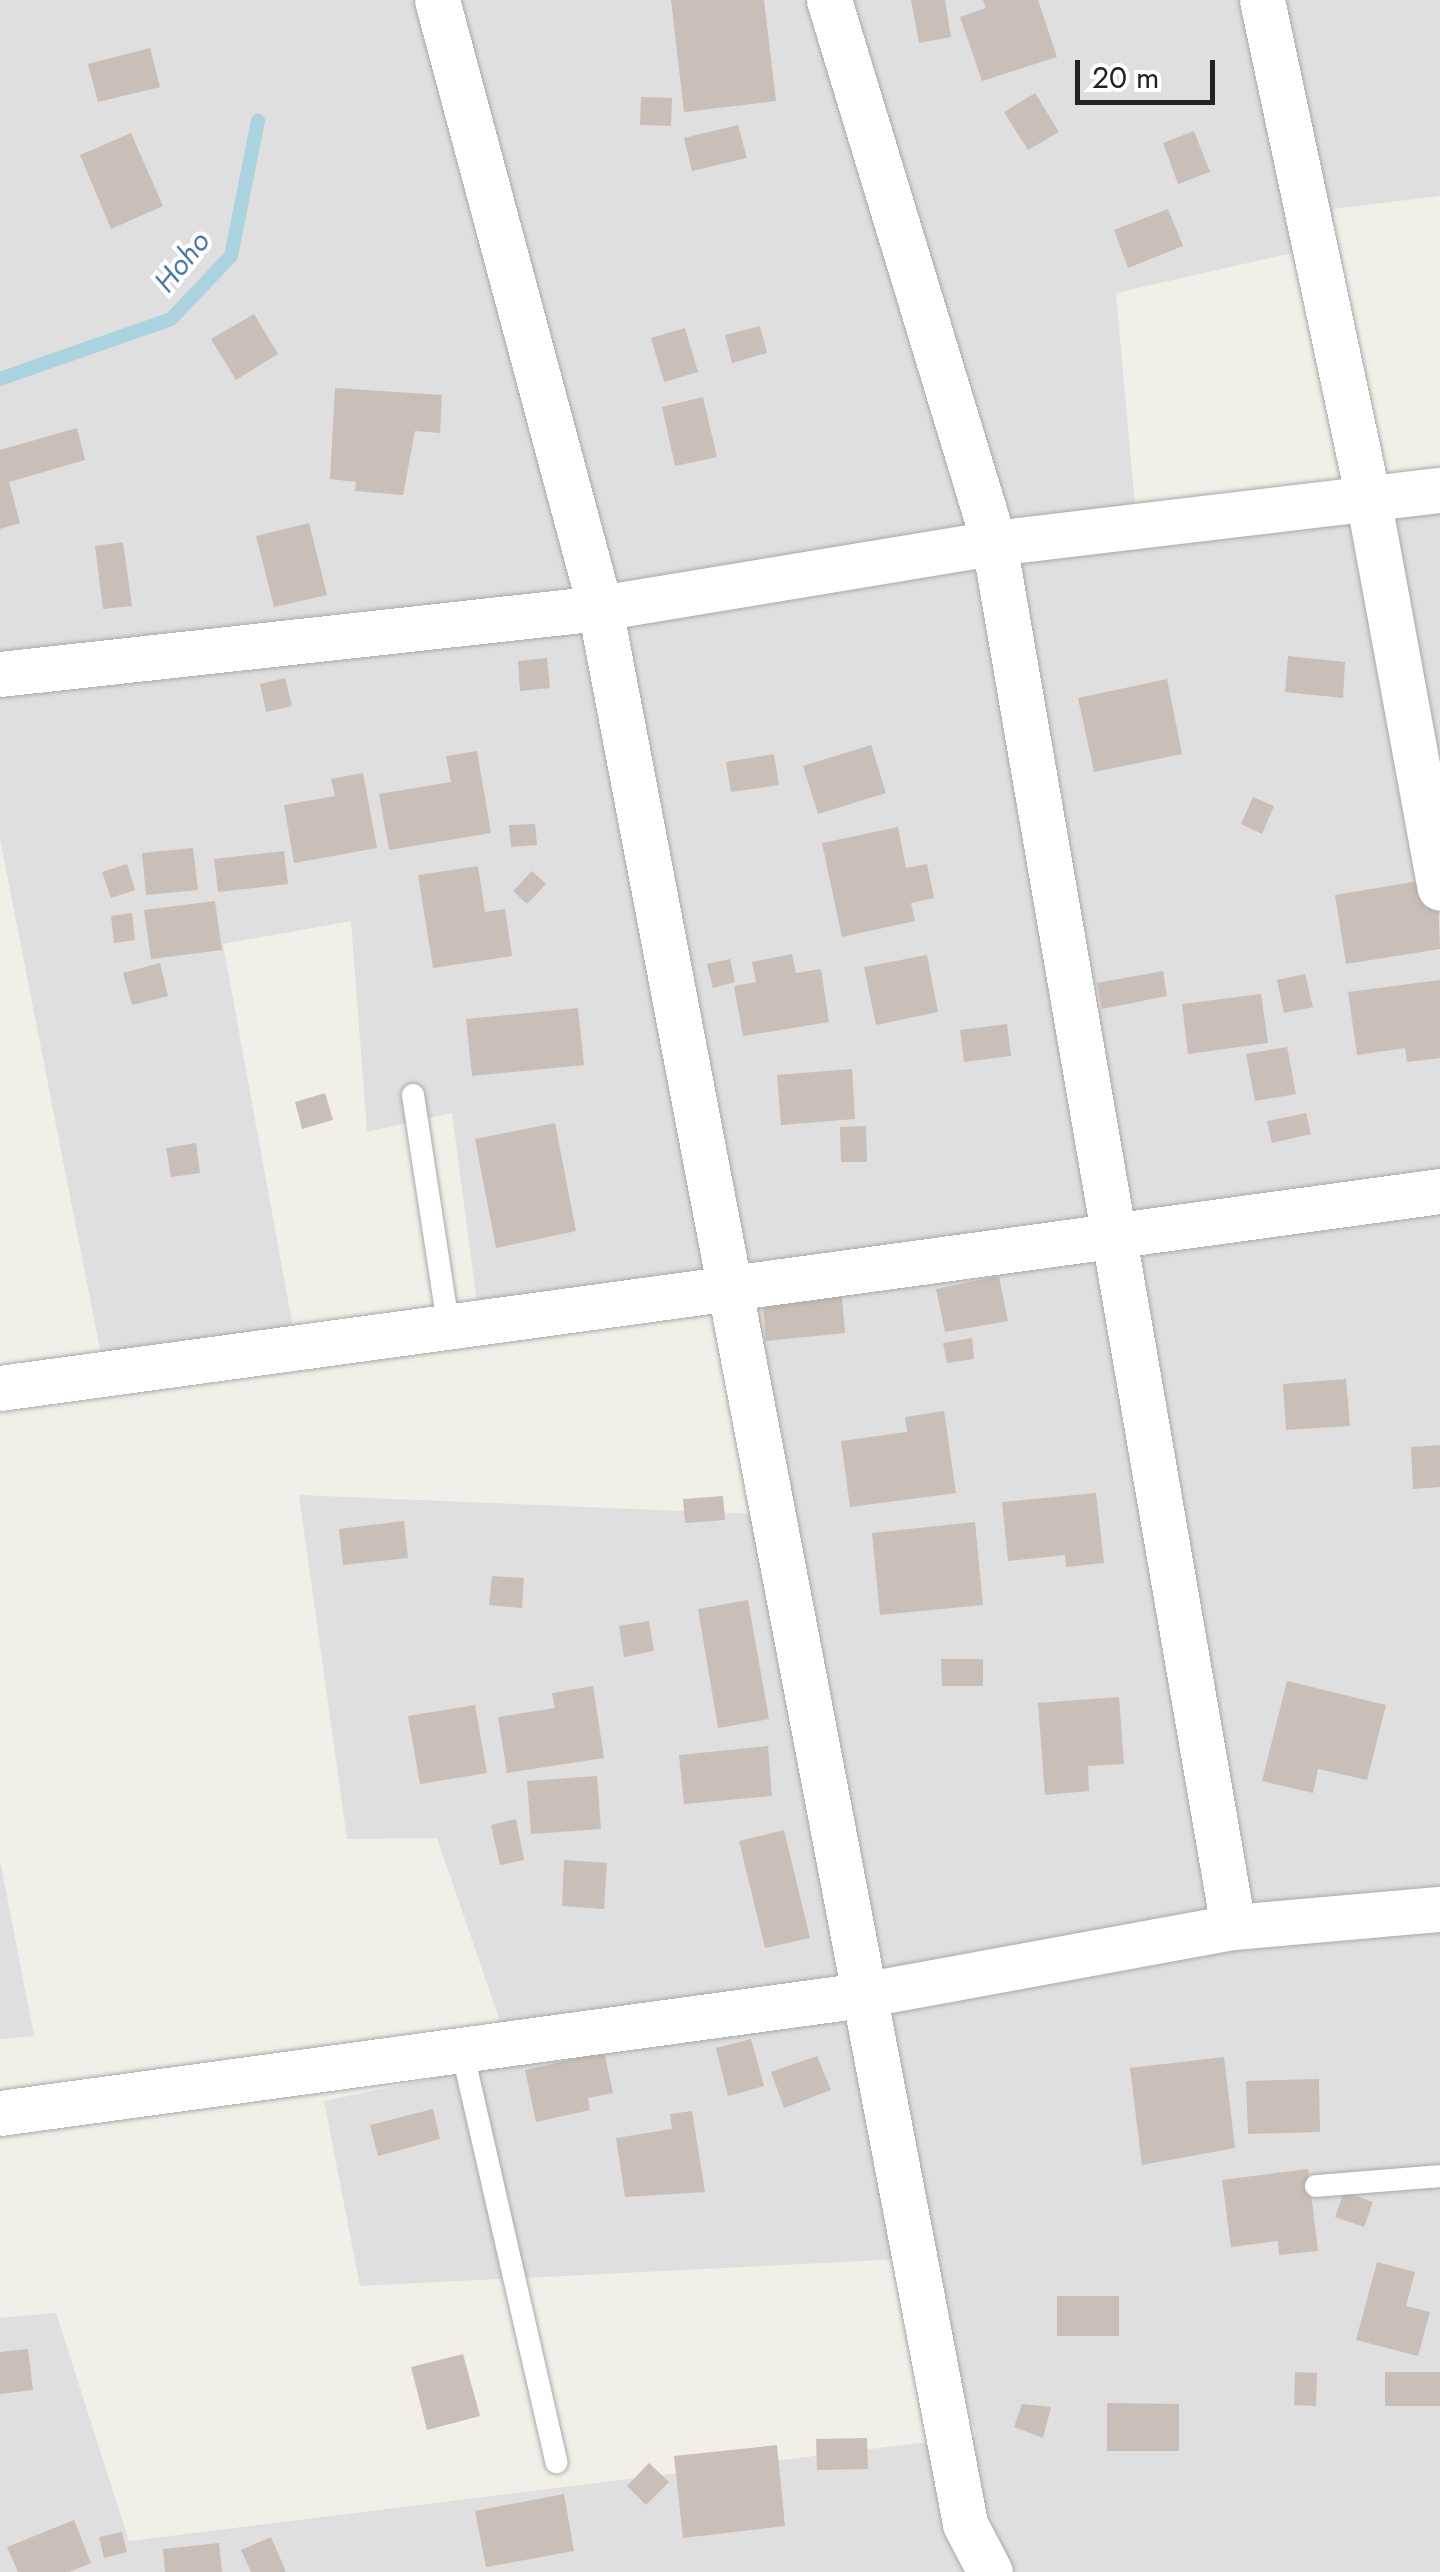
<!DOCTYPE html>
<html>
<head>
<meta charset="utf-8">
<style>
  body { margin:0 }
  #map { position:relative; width:1440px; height:2572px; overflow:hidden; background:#f2efe9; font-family:Jost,sans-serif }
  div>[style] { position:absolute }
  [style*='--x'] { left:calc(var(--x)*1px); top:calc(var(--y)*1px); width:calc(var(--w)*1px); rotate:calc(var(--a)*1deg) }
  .residential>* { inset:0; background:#e0dfdf }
  .stream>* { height:14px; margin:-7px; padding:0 7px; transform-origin:7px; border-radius:7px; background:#aad3df }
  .building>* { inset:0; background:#c7bfb8 }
  .roads { filter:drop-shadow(0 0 2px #a9a9a9) drop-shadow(0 0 2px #a9a9a9) }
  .lane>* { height:22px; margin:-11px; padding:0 11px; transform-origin:11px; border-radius:11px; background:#fff }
  .street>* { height:45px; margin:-22.5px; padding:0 22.5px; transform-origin:22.5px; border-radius:22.5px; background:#fff }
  span { translate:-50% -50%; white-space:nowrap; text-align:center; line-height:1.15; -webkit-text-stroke:8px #fff; paint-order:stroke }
  .water-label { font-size:30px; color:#4a7aab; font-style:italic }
  .scale { position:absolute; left:1075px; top:60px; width:140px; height:45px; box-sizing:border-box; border:5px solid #222; border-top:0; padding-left:12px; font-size:30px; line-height:35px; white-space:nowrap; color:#222; -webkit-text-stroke:8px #fff; paint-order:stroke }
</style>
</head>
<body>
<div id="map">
  <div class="residential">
    <i style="clip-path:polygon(0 0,1440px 0,1440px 196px,1333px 209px,1336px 243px,1116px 293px,1136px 517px,1440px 469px,1440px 2572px,0 2572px,0 2318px,56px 2313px,129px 2541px,976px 2436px,923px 2258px,360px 2286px,324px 2101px,514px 2062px,437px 1838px,347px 1839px,299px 1495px,757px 1514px,722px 1306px,481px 1334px,452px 1113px,367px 1132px,351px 921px,223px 944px,294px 1333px,105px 1375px,0 839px)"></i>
    <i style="clip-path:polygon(0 1860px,34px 2036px,0 2039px)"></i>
  </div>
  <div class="stream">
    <i style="--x:0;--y:379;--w:181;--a:-19.3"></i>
    <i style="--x:171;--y:319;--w:87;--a:-46.4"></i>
    <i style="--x:231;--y:256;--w:138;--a:-78.7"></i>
  </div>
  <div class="building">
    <i style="clip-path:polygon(671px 0,764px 0,776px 101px,684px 112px)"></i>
    <i style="clip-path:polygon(911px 0,945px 0,951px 37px,919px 43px)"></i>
    <i style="clip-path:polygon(983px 0,1038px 0,1057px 57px,982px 81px,960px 17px,986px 8px)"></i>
    <i style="clip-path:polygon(150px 48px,160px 87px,98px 102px,88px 64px)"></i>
    <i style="clip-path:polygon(1035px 93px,1059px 132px,1028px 150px,1004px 112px)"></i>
    <i style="clip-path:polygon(641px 97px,672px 98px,671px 126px,640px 125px)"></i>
    <i style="clip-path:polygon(738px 125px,747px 158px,692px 171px,684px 138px)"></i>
    <i style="clip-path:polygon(1194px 131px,1210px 172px,1178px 184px,1163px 143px)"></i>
    <i style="clip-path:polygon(131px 133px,163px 206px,111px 229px,80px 155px)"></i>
    <i style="clip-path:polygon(1168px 209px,1183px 246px,1128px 268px,1114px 230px)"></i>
    <i style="clip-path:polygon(254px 314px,278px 354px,236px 380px,211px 339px)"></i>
    <i style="clip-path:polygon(760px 326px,767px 353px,732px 363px,725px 335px)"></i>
    <i style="clip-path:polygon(685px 328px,698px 372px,664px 382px,651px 338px)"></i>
    <i style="clip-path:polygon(335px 388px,442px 395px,440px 433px,415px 431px,403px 495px,355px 491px,356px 482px,330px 479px)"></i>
    <i style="clip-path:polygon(703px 397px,717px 457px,675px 466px,662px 407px)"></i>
    <i style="clip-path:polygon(77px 428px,85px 460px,9px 482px,20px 523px,0 529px,0 450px)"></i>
    <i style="clip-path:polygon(309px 523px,327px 595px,274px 607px,256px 536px)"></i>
    <i style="clip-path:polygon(123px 542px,132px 606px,103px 609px,95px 546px)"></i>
    <i style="clip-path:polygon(1288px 656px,1345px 662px,1343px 698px,1285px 692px)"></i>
    <i style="clip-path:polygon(547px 658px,550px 688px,520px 691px,518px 661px)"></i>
    <i style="clip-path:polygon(285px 678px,292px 706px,266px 712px,260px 684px)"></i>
    <i style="clip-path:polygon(1167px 679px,1182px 754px,1094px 772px,1078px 698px)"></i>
    <i style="clip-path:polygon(871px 745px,886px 793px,818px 814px,803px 766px)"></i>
    <i style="clip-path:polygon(477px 751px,491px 833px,389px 850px,379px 794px,451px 782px,446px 756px)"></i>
    <i style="clip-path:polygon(774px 754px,779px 785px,731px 792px,726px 762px)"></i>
    <i style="clip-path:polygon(363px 773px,377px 848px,294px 863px,284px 805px,335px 796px,331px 779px)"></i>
    <i style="clip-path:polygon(1253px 797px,1274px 806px,1262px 834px,1241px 824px)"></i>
    <i style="clip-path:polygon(535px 824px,537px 845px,511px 847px,509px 825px)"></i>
    <i style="clip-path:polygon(898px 827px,906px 868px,927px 864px,934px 898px,911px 903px,915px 921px,842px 937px,822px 843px)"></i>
    <i style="clip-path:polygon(193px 848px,198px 890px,146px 895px,142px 853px)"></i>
    <i style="clip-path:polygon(284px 851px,288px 884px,218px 892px,214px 859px)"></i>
    <i style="clip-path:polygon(127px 864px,135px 890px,111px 898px,102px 872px)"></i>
    <i style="clip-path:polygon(478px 866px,485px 912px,505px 909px,512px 956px,433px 968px,418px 875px)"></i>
    <i style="clip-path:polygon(532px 871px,546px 884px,527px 904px,513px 891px)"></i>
    <i style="clip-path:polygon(1437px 878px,1440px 949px,1346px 964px,1335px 895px)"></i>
    <i style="clip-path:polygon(215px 901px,222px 950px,151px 959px,144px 910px)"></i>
    <i style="clip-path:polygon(132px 913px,135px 940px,114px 943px,111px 916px)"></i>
    <i style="clip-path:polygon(792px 954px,796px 973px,821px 969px,829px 1022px,743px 1036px,734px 986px,756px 982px,752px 962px)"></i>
    <i style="clip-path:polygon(927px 955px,938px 1012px,876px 1025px,864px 967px)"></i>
    <i style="clip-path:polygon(730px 959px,735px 982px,713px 988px,707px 964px)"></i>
    <i style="clip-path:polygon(160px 963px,168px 996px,132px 1005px,123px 973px)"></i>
    <i style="clip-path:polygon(1163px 971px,1167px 996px,1102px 1009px,1097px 983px)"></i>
    <i style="clip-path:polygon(1305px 974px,1313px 1007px,1284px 1013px,1277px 980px)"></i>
    <i style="clip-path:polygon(1440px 980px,1440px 1058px,1407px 1062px,1405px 1048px,1357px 1055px,1348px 992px)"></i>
    <i style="clip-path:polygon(1261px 994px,1268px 1043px,1188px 1054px,1182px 1004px)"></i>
    <i style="clip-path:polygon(578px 1008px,584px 1065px,472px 1076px,466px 1019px)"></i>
    <i style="clip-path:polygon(1007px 1024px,1011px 1056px,964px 1062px,960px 1030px)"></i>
    <i style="clip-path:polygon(1287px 1047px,1296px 1094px,1255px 1101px,1246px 1054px)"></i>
    <i style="clip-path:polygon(852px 1069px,855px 1119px,781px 1125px,777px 1075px)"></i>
    <i style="clip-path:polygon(325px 1093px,333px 1120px,302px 1129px,295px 1102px)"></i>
    <i style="clip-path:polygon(1306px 1113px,1311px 1134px,1272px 1143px,1267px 1121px)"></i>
    <i style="clip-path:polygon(555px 1123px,576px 1231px,496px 1248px,475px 1139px)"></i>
    <i style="clip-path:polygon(866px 1126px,867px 1162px,841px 1162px,840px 1127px)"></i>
    <i style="clip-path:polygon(196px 1143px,200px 1173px,171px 1177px,166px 1148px)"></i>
    <i style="clip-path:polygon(999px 1276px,1008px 1321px,945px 1332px,936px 1289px)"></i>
    <i style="clip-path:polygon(842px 1297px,845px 1333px,766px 1341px,763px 1306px)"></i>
    <i style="clip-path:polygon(972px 1338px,974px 1359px,947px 1363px,943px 1343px)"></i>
    <i style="clip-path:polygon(1346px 1379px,1350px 1426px,1286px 1430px,1283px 1384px)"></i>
    <i style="clip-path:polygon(944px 1411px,956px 1493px,850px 1507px,841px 1441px,907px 1432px,905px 1417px)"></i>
    <i style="clip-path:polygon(1440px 1445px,1440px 1487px,1413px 1489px,1411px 1447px)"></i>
    <i style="clip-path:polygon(1096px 1493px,1104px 1563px,1066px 1567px,1065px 1555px,1008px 1561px,1002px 1502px)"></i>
    <i style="clip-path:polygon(723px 1496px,725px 1520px,685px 1523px,683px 1499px)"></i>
    <i style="clip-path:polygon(404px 1521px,408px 1558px,343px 1565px,339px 1529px)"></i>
    <i style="clip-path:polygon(975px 1522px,983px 1605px,880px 1615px,872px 1533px)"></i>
    <i style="clip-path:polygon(492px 1576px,524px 1578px,522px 1608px,489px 1605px)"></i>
    <i style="clip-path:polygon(748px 1600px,769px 1719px,718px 1728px,698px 1609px)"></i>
    <i style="clip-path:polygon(649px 1621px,654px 1651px,624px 1657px,619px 1626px)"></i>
    <i style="clip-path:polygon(941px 1659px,983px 1659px,983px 1686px,942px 1686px)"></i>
    <i style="clip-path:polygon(1287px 1681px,1386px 1705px,1367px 1780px,1318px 1769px,1313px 1793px,1262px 1781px)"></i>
    <i style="clip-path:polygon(593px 1686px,604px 1758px,507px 1773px,498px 1717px,555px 1708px,552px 1693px)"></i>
    <i style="clip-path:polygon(1119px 1697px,1124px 1764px,1088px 1766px,1089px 1791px,1045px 1795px,1038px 1703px)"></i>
    <i style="clip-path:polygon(475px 1705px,487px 1773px,420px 1784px,408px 1716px)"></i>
    <i style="clip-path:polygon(768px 1746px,772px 1796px,684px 1804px,679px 1755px)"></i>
    <i style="clip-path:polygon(597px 1776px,601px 1829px,531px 1834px,527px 1781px)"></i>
    <i style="clip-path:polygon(516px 1819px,524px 1860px,500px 1865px,491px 1825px)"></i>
    <i style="clip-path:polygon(784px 1830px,810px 1938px,765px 1948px,739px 1841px)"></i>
    <i style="clip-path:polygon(564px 1860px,607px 1863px,604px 1909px,562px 1906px)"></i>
    <i style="clip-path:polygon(751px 2039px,764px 2086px,728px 2096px,716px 2048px)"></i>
    <i style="clip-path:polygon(604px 2052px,613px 2093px,588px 2098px,590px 2110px,536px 2122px,525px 2070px)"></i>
    <i style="clip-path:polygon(817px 2056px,831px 2090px,784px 2108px,771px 2072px)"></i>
    <i style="clip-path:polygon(1224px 2057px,1235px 2148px,1142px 2165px,1130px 2068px)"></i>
    <i style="clip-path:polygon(1319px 2079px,1320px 2132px,1248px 2134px,1246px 2081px)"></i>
    <i style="clip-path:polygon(433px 2109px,440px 2139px,378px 2156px,370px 2125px)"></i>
    <i style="clip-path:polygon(692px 2111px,705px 2192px,625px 2197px,616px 2138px,672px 2129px,670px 2114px)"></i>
    <i style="clip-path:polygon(1308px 2169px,1318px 2251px,1279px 2255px,1278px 2241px,1231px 2247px,1222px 2180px)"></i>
    <i style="clip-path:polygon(1344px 2192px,1373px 2202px,1364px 2227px,1335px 2217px)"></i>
    <i style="clip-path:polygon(1377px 2262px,1415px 2272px,1406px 2306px,1430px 2312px,1418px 2356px,1356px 2340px)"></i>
    <i style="clip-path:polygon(1057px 2296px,1119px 2296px,1119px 2336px,1057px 2336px)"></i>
    <i style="clip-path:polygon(28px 2349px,33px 2390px,0 2394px,0 2352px)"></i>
    <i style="clip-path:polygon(463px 2354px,480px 2416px,427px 2430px,411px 2367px)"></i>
    <i style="clip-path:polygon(1295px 2372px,1317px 2373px,1316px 2406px,1294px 2405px)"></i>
    <i style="clip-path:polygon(1385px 2372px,1440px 2372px,1440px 2406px,1385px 2406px)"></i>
    <i style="clip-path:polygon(1107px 2403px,1179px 2404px,1179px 2451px,1107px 2451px)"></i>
    <i style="clip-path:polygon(1022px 2404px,1051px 2407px,1043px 2438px,1014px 2427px)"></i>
    <i style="clip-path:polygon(867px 2438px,868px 2469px,817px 2470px,816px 2439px)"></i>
    <i style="clip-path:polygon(777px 2445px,785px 2526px,683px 2538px,674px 2456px)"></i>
    <i style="clip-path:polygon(649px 2463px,669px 2482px,646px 2505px,627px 2486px)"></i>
    <i style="clip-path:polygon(564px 2494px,574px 2551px,486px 2567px,475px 2511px)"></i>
    <i style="clip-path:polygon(74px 2520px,91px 2563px,69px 2572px,18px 2572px,7px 2547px)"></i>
    <i style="clip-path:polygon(122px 2532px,127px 2552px,104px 2558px,99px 2537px)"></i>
    <i style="clip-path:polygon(271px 2537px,286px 2572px,251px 2572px,241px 2550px)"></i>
    <i style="clip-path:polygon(219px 2543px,222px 2572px,165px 2572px,163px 2549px)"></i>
  </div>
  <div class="roads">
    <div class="lane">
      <i style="--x:413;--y:1095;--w:239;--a:81.3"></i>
      <i style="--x:462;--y:2050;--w:423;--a:77.1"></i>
      <i style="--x:1316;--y:2186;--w:124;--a:-4.6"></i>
    </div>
    <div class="street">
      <i style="--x:437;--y:0;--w:629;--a:74.99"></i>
      <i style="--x:600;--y:608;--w:1950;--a:79.21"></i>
      <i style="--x:965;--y:2524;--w:54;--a:62.5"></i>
      <i style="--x:829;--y:0;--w:568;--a:73.1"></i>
      <i style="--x:994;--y:543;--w:1404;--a:80.2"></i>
      <i style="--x:1262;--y:0;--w:514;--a:77.99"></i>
      <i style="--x:1369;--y:503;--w:391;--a:79.6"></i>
      <i style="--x:0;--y:674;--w:604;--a:-6.28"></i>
      <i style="--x:600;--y:608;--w:399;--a:-9.4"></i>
      <i style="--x:994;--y:543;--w:449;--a:-6.8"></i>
      <i style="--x:0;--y:1388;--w:1453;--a:-7.79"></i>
      <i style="--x:0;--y:2113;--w:870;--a:-7.79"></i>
      <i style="--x:862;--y:1995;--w:377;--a:-10.4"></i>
      <i style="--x:1233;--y:1927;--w:208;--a:-5"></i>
    </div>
  </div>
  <div class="water-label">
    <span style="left:182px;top:262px;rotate:-51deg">Hoho</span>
  </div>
  <div class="scale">20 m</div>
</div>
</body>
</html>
